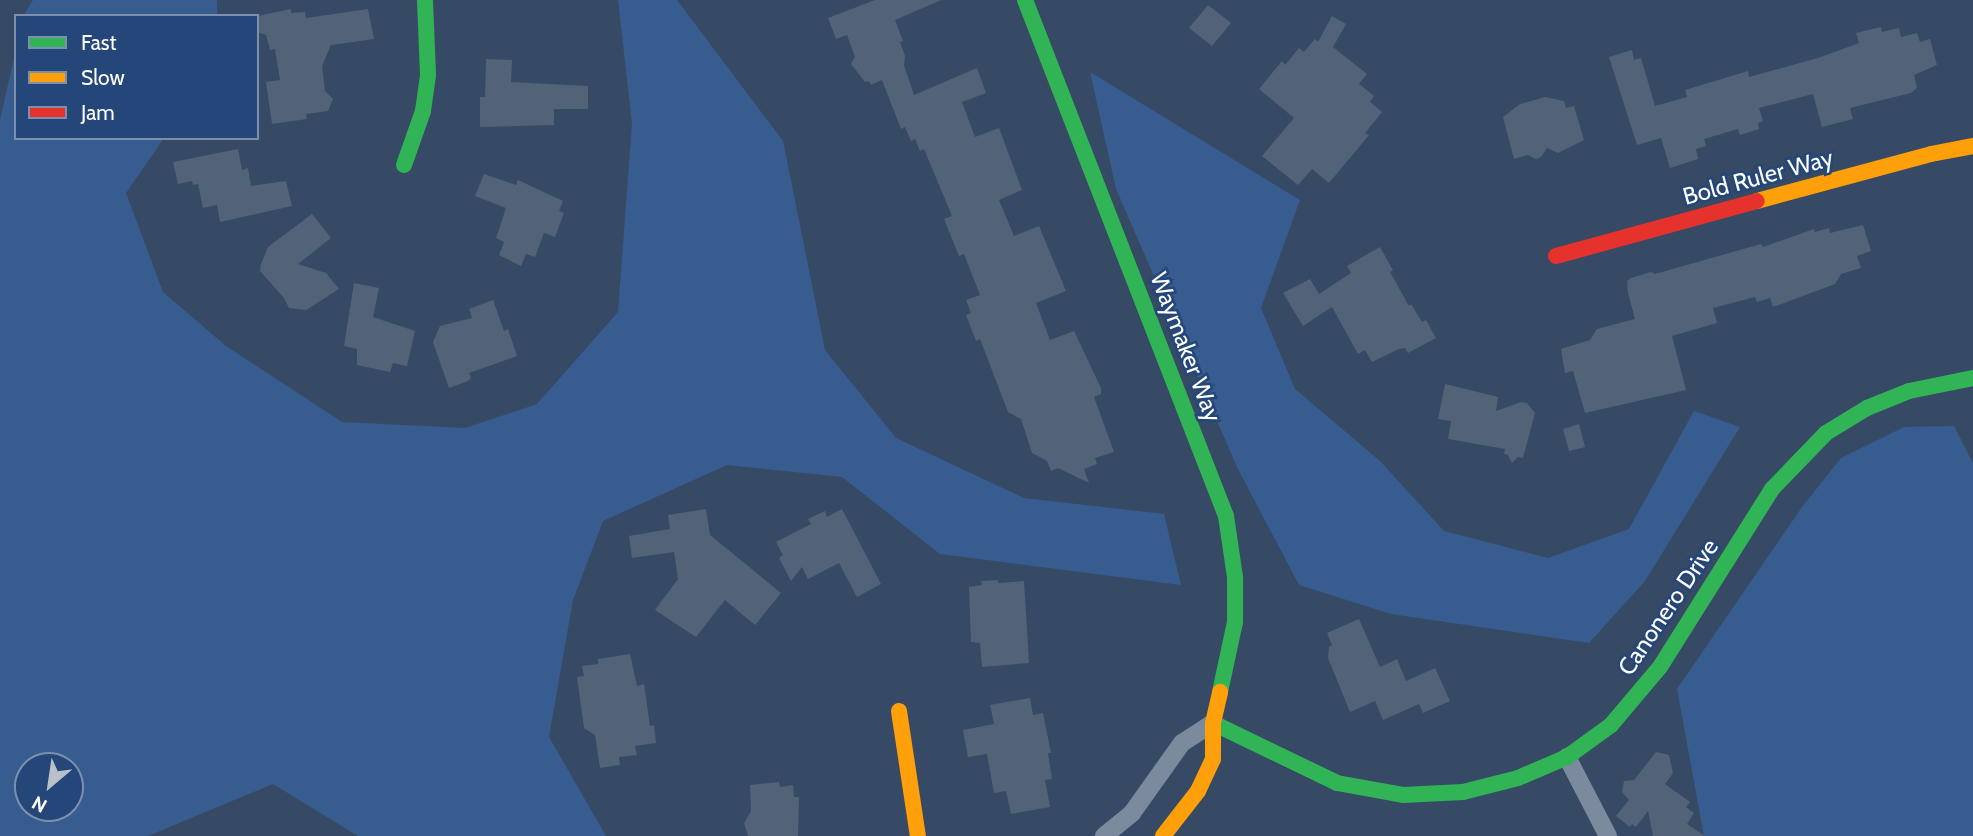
<!DOCTYPE html>
<html>
<head>
<meta charset="utf-8">
<style>
  body { margin:0 }
  #map { position:relative; width:1973px; height:836px; overflow:hidden; background:#374a65; font-family:Cabin,sans-serif }
  div>[style] { position:absolute }
  [style*='--x'] { left:calc(var(--x)*1px); top:calc(var(--y)*1px); width:calc(var(--w)*1px); rotate:calc(var(--a)*1deg) }
  .green>* { inset:0; background:#375c8f }
  .building>* { inset:0; background:#526277 }
  .street>* { height:18px; margin:-9px; padding:0 9px; transform-origin:9px; border-radius:9px; background:#7b8a9c }
  .fast>* { height:16px; margin:-8px; padding:0 8px; transform-origin:8px; border-radius:8px; background:#30b455 }
  .slow>* { height:16px; margin:-8px; padding:0 8px; transform-origin:8px; border-radius:8px; background:#ff9f0a }
  .jam>* { height:16px; margin:-8px; padding:0 8px; transform-origin:8px; border-radius:8px; background:#e5322d }
  span { translate:-50% -50%; white-space:nowrap; text-align:center; line-height:1.15; -webkit-text-stroke:5px #244678; paint-order:stroke }
  .street-label { font-size:24px; color:#fff }
  .legend { position:absolute; left:14px; top:14px; width:245px; height:126px; box-sizing:border-box; background:#244678; border:2px solid #7c90ae; margin:0; padding:9px 12px; list-style:none; font-size:21px; color:#fff }
  .legend li { display:flex; align-items:center; gap:14px; height:35px }
  .legend b { width:35px; border:2px solid #7c90ae }
  .north { position:absolute; left:14px; top:752px; width:70px; height:70px; box-sizing:border-box; background:#244678; border:2px solid #7c90ae; border-radius:50%; rotate:209deg; font-size:19px; font-weight:700; line-height:28px; text-align:center; color:#fff }
  .north::after { content:''; display:block; margin:auto; width:24px; height:32px; background:#b9c0c9; clip-path:polygon(50% 0,100% 100%,50% 72%,0 100%) }
</style>
</head>
<body>
<div id="map">
  <div class="green">
    <i style="clip-path:polygon(33px 0,217px 0,217px 16px,23px 16px)"></i>
    <i style="clip-path:polygon(evenodd,618px 0,677px 0,783px 141px,825px 350px,896px 438px,1024px 498px,1164px 514px,1181px 585px,940px 554px,842px 477px,727px 465px,603px 521px,573px 600px,549px 737px,606px 836px,358px 836px,273px 784px,148px 836px,0 836px,0 120px,16px 49px,16px 138px,164px 138px,126px 193px,163px 292px,226px 346px,342px 422px,465px 428px,537px 404px,618px 312px,632px 123px,618px 0,70px 766px,70px 808px,28px 808px,28px 766px,70px 766px)"></i>
    <i style="clip-path:polygon(1090px 72px,1300px 200px,1261px 308px,1295px 389px,1380px 461px,1444px 531px,1548px 558px,1629px 529px,1694px 411px,1740px 427px,1645px 581px,1589px 643px,1391px 614px,1299px 585px,1238px 469px,1116px 189px)"></i>
    <i style="clip-path:polygon(1954px 426px,1973px 463px,1973px 836px,1704px 836px,1677px 689px,1802px 507px,1841px 458px,1904px 427px)"></i>
  </div>
  <div class="building">
    <i style="clip-path:polygon(875px 0,941px 0,895px 20px,903px 41px,900px 42px,905px 56px,904px 65px,914px 95px,977px 68px,986px 93px,962px 102px,975px 137px,999px 128px,1022px 190px,999px 200px,1014px 236px,1039px 226px,1066px 291px,1036px 303px,1050px 340px,1074px 331px,1101px 388px,1101px 394px,1094px 397px,1114px 452px,1095px 458px,1097px 464px,1084px 469px,1089px 483px,1058px 468px,1051px 471px,1047px 461px,1032px 453px,1021px 419px,1008px 412px,980px 339px,976px 341px,966px 315px,971px 313px,966px 300px,980px 295px,964px 254px,959px 256px,944px 219px,952px 216px,924px 149px,920px 151px,915px 139px,911px 141px,905px 127px,901px 129px,882px 80px,871px 85px,869px 81px,865px 82px,851px 64px,855px 57px,847px 35px,836px 39px,828px 18px)"></i>
    <i style="clip-path:polygon(1208px 5px,1231px 23px,1212px 46px,1189px 28px)"></i>
    <i style="clip-path:polygon(291px 9px,291px 13px,305px 12px,306px 18px,368px 9px,374px 39px,331px 45px,322px 66px,325px 91px,333px 99px,328px 111px,306px 114px,307px 119px,272px 124px,266px 82px,280px 80px,275px 49px,270px 50px,266px 35px,257px 32px,257px 16px)"></i>
    <i style="clip-path:polygon(1332px 16px,1346px 24px,1333px 47px,1367px 74px,1359px 84px,1374px 96px,1370px 102px,1382px 112px,1365px 133px,1369px 135px,1329px 183px,1312px 169px,1298px 185px,1262px 156px,1294px 118px,1259px 89px,1282px 61px,1285px 65px,1299px 48px,1304px 52px,1315px 39px,1318px 42px)"></i>
    <i style="clip-path:polygon(1881px 27px,1882px 32px,1899px 28px,1901px 37px,1917px 33px,1920px 42px,1930px 39px,1937px 65px,1914px 75px,1917px 88px,1911px 93px,1850px 108px,1853px 119px,1822px 127px,1813px 94px,1759px 108px,1763px 121px,1758px 123px,1759px 129px,1740px 135px,1738px 129px,1704px 139px,1706px 146px,1696px 149px,1698px 159px,1670px 168px,1661px 138px,1637px 145px,1609px 57px,1632px 50px,1634px 60px,1641px 58px,1655px 106px,1687px 97px,1685px 90px,1748px 71px,1749px 77px,1818px 58px,1859px 43px,1856px 33px)"></i>
    <i style="clip-path:polygon(486px 59px,512px 60px,511px 82px,588px 86px,588px 109px,554px 109px,554px 125px,480px 127px,480px 97px,485px 97px)"></i>
    <i style="clip-path:polygon(1545px 97px,1564px 101px,1566px 108px,1574px 106px,1584px 140px,1558px 153px,1547px 148px,1541px 157px,1535px 159px,1528px 155px,1514px 159px,1503px 117px,1520px 104px)"></i>
    <i style="clip-path:polygon(238px 149px,242px 170px,248px 168px,251px 186px,286px 181px,292px 206px,220px 222px,217px 205px,203px 208px,198px 184px,193px 185px,192px 181px,178px 184px,173px 162px)"></i>
    <i style="clip-path:polygon(484px 174px,516px 185px,518px 180px,563px 201px,559px 211px,564px 213px,555px 237px,544px 233px,535px 257px,526px 254px,521px 266px,499px 255px,504px 242px,496px 238px,506px 208px,475px 196px)"></i>
    <i style="clip-path:polygon(312px 214px,331px 238px,298px 264px,326px 273px,339px 289px,306px 310px,289px 308px,284px 298px,260px 271px,261px 264px,268px 247px)"></i>
    <i style="clip-path:polygon(1863px 225px,1871px 251px,1857px 256px,1861px 268px,1841px 274px,1835px 284px,1773px 307px,1770px 298px,1757px 302px,1755px 297px,1713px 308px,1717px 323px,1672px 336px,1686px 390px,1585px 413px,1573px 371px,1565px 373px,1561px 349px,1590px 340px,1597px 329px,1635px 319px,1628px 293px,1627px 281px,1631px 278px,1651px 272px,1655px 274px,1761px 244px,1763px 247px,1814px 229px,1815px 232px,1829px 228px,1830px 233px)"></i>
    <i style="clip-path:polygon(1380px 247px,1393px 270px,1390px 272px,1409px 306px,1411px 304px,1422px 322px,1426px 320px,1436px 338px,1408px 353px,1405px 348px,1399px 349px,1372px 362px,1365px 350px,1358px 354px,1332px 307px,1303px 326px,1283px 293px,1310px 279px,1319px 294px,1351px 273px,1347px 266px)"></i>
    <i style="clip-path:polygon(354px 283px,379px 288px,373px 317px,415px 331px,407px 366px,393px 363px,390px 372px,357px 365px,357px 349px,344px 346px)"></i>
    <i style="clip-path:polygon(493px 300px,504px 331px,508px 329px,517px 356px,469px 373px,471px 378px,468px 381px,449px 388px,433px 342px,440px 326px,472px 318px,469px 309px)"></i>
    <i style="clip-path:polygon(1445px 384px,1498px 397px,1496px 411px,1521px 402px,1527px 403px,1535px 413px,1523px 458px,1518px 457px,1512px 463px,1508px 455px,1504px 454px,1505px 449px,1448px 439px,1451px 421px,1438px 419px)"></i>
    <i style="clip-path:polygon(1579px 424px,1585px 447px,1569px 451px,1563px 429px)"></i>
    <i style="clip-path:polygon(706px 509px,710px 535px,781px 593px,755px 625px,725px 600px,696px 637px,655px 610px,678px 579px,674px 552px,632px 558px,629px 536px,670px 529px,668px 515px)"></i>
    <i style="clip-path:polygon(842px 509px,881px 584px,857px 597px,839px 563px,808px 579px,802px 567px,791px 581px,779px 558px,783px 555px,776px 542px,811px 524px,808px 519px,825px 511px,827px 517px)"></i>
    <i style="clip-path:polygon(998px 580px,998px 583px,1024px 581px,1029px 663px,982px 667px,980px 643px,971px 642px,969px 587px,982px 585px,981px 581px)"></i>
    <i style="clip-path:polygon(1359px 619px,1380px 667px,1397px 659px,1406px 681px,1435px 668px,1450px 701px,1423px 713px,1419px 704px,1383px 720px,1375px 701px,1350px 712px,1328px 658px,1329px 647px,1332px 645px,1327px 633px)"></i>
    <i style="clip-path:polygon(630px 654px,637px 686px,644px 684px,650px 726px,654px 725px,656px 743px,635px 746px,637px 755px,619px 757px,620px 765px,600px 768px,595px 735px,584px 728px,577px 677px,584px 676px,582px 666px,598px 664px,598px 659px)"></i>
    <i style="clip-path:polygon(1030px 698px,1033px 715px,1043px 713px,1051px 753px,1048px 753px,1052px 779px,1045px 780px,1050px 807px,1011px 814px,1006px 791px,994px 793px,987px 754px,968px 757px,963px 730px,994px 724px,990px 705px)"></i>
    <i style="clip-path:polygon(1656px 752px,1669px 755px,1673px 773px,1665px 784px,1690px 802px,1686px 807px,1694px 813px,1687px 824px,1705px 836px,1653px 836px,1648px 811px,1636px 827px,1632px 824px,1630px 827px,1616px 816px,1629px 800px,1622px 792px,1624px 781px,1634px 780px)"></i>
    <i style="clip-path:polygon(779px 782px,780px 787px,793px 785px,794px 797px,799px 797px,798px 836px,748px 836px,744px 823px,751px 811px,750px 785px)"></i>
  </div>
  <div class="street">
    <i style="--x:1567;--y:757;--w:89;--a:62.6"></i>
    <i style="--x:1104;--y:836;--w:36;--a:-39"></i>
    <i style="--x:1132;--y:813;--w:86;--a:-54.5"></i>
    <i style="--x:1182;--y:743;--w:37;--a:-33"></i>
  </div>
  <div class="fast">
    <i style="--x:1025;--y:0;--w:554;--a:68.72"></i>
    <i style="--x:1226;--y:516;--w:62;--a:81.6"></i>
    <i style="--x:1235;--y:577;--w:45;--a:90"></i>
    <i style="--x:1235;--y:622;--w:72;--a:102.1"></i>
    <i style="--x:404;--y:165;--w:57;--a:-70.6"></i>
    <i style="--x:423;--y:111;--w:36;--a:-82"></i>
    <i style="--x:428;--y:75;--w:75;--a:-92.3"></i>
    <i style="--x:1213;--y:723;--w:138;--a:25.8"></i>
    <i style="--x:1337;--y:783;--w:67;--a:10.3"></i>
    <i style="--x:1403;--y:795;--w:60;--a:-2.9"></i>
    <i style="--x:1463;--y:792;--w:57;--a:-14.3"></i>
    <i style="--x:1518;--y:778;--w:53;--a:-23.2"></i>
    <i style="--x:1567;--y:757;--w:54;--a:-36"></i>
    <i style="--x:1611;--y:725;--w:76;--a:-49.8"></i>
    <i style="--x:1660;--y:667;--w:210;--a:-57.8"></i>
    <i style="--x:1772;--y:489;--w:78;--a:-46"></i>
    <i style="--x:1826;--y:433;--w:48;--a:-31.4"></i>
    <i style="--x:1867;--y:408;--w:45;--a:-22"></i>
    <i style="--x:1909;--y:391;--w:65;--a:-11.5"></i>
  </div>
  <div class="slow">
    <i style="--x:1757;--y:201;--w:180;--a:-15.1"></i>
    <i style="--x:1931;--y:154;--w:43;--a:-10.8"></i>
    <i style="--x:899;--y:711;--w:126;--a:81.4"></i>
    <i style="--x:1163;--y:836;--w:57;--a:-52.1"></i>
    <i style="--x:1198;--y:791;--w:35;--a:-65"></i>
    <i style="--x:1213;--y:759;--w:36;--a:-90"></i>
    <i style="--x:1213;--y:723;--w:32;--a:-77"></i>
  </div>
  <div class="jam">
    <i style="--x:1556;--y:256;--w:208;--a:-15.3"></i>
  </div>
  <div class="street-label">
    <span style="left:1758px;top:177px;rotate:-15deg">Bold Ruler Way</span>
    <span style="left:1186px;top:347px;rotate:69deg">Waymaker Way</span>
    <span style="left:1668px;top:607px;rotate:-56deg">Canonero Drive</span>
  </div>
  <ul class="legend">
  <li><b style="height:9px;background:#30b455"></b>Fast</li>
  <li><b style="height:9px;background:#ff9f0a"></b>Slow</li>
  <li><b style="height:9px;background:#e5322d"></b>Jam</li>
  </ul>
  <div class="north">N</div>
</div>
</body>
</html>
